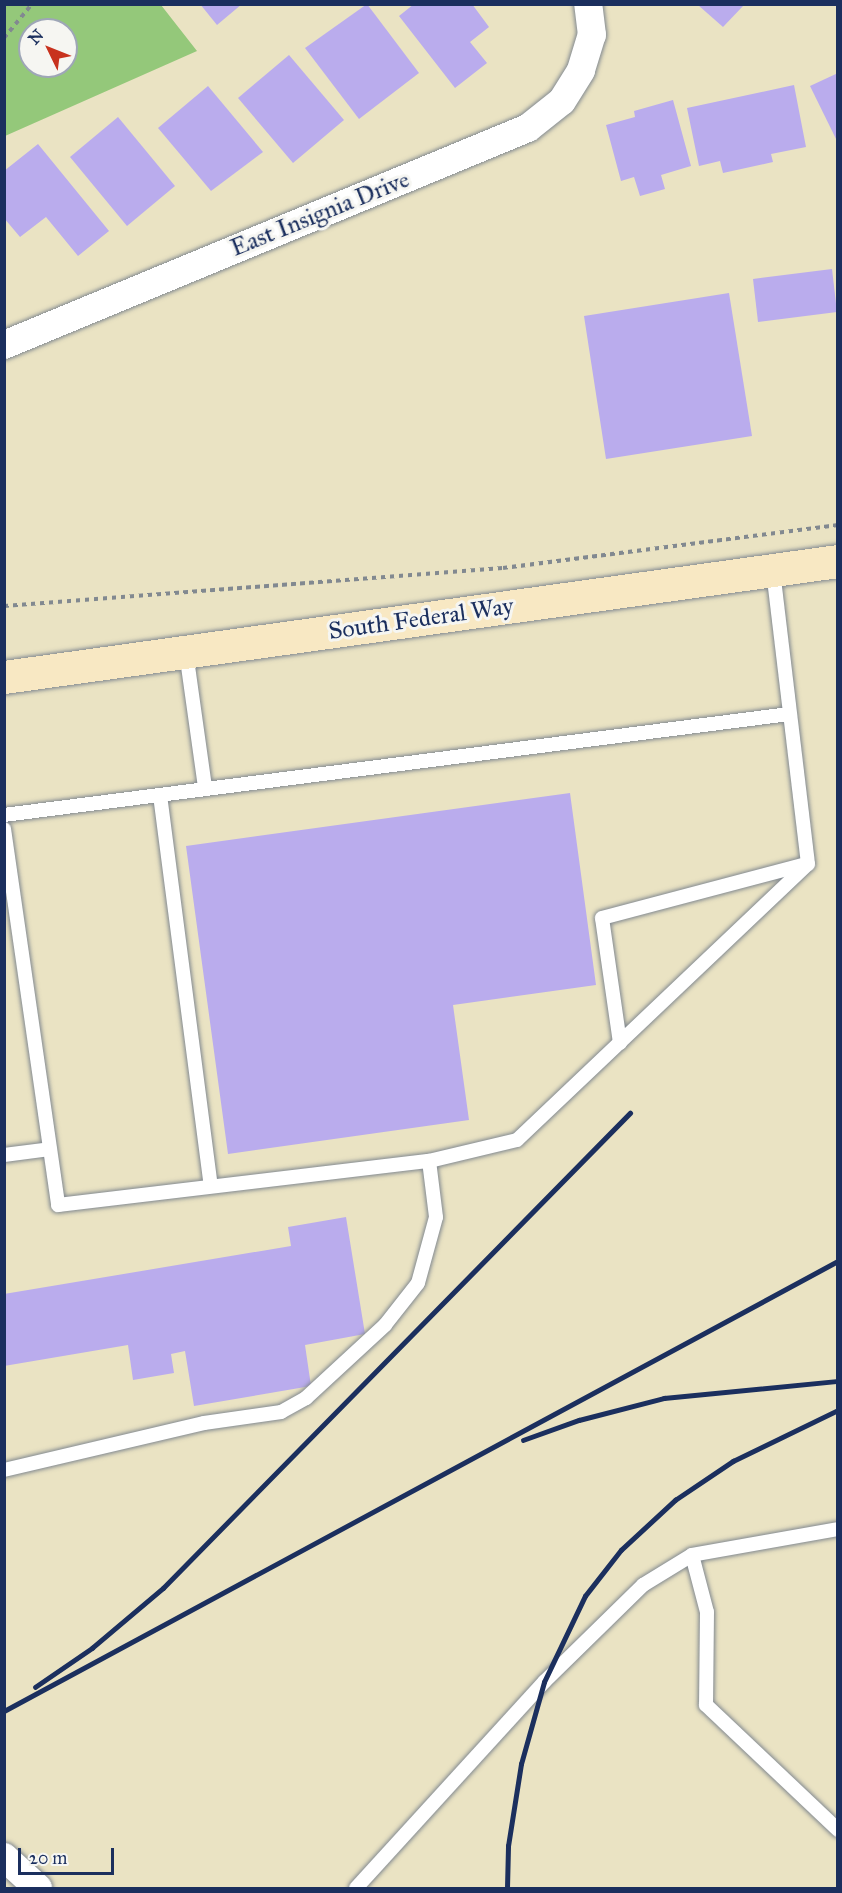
<!DOCTYPE html>
<html>
<head>
<meta charset="utf-8">
<style>
  body { margin:0 }
  #map { position:relative; width:842px; height:1893px; overflow:hidden; background:#eae3c3; font-family:"IM FELL Great Primer",serif }
  div>[style] { position:absolute }
  [style*='--x'] { left:calc(var(--x)*1px); top:calc(var(--y)*1px); width:calc(var(--w)*1px); rotate:calc(var(--a)*1deg) }
  .green>* { inset:0; background:#94c87a }
  .building>* { inset:0; background:#baaced }
  .path>* { height:4px; margin-top:-2px; transform-origin:0; background:repeating-linear-gradient(90deg,#828990 0 4.5px,transparent 0 9px) }
  .roads { filter:drop-shadow(0 0 2px #828990) drop-shadow(0 0 2px #828990) }
  .service>* { height:14px; margin:-7px; padding:0 7px; transform-origin:7px; border-radius:7px; background:#fff }
  .minor>* { height:28px; margin:-14px; padding:0 14px; transform-origin:14px; border-radius:14px; background:#fff }
  .secondary>* { height:33px; margin:-16.5px; padding:0 16.5px; transform-origin:16.5px; border-radius:16.5px; background:#f8e8c3 }
  .rail>* { height:4.5px; margin:-2.25px; padding:0 2.25px; transform-origin:2.25px; border-radius:2.25px; background:#1b2f5e }
  span { translate:-50% -50%; white-space:nowrap; text-align:center; line-height:1.15; -webkit-text-stroke:6px #f6f6f2; paint-order:stroke }
  .street-label { font-size:24px; color:#1b2f5e }
  .frame { position:absolute; inset:0; border:6px solid #1b2f5e; pointer-events:none }
  .north { position:absolute; left:18px; top:18px; width:60px; height:60px; box-sizing:border-box; background:#f6f6f2; border:2px solid #9ea6b7; border-radius:50%; rotate:313deg; font-size:16px; font-weight:700; line-height:24px; text-align:center; color:#1b2f5e }
  .north::after { content:''; display:block; margin:auto; width:21px; height:27px; background:#c8321e; clip-path:polygon(50% 0,100% 100%,50% 72%,0 100%) }
  .scale { position:absolute; left:18px; top:1848px; width:96px; height:27px; box-sizing:border-box; border:3px solid #1b2f5e; border-top:0; padding-left:8px; font-size:18px; line-height:21px; white-space:nowrap; color:#1b2f5e; -webkit-text-stroke:4px #f6f6f2; paint-order:stroke }
</style>
</head>
<body>
<div id="map">
  <div class="green">
    <i style="clip-path:polygon(evenodd,5px 4px,161px 5px,197px 51px,5px 136px,5px 4px,30px 30px,66px 30px,66px 66px,30px 66px,30px 30px)"></i>
  </div>
  <div class="building">
    <i style="clip-path:polygon(200px 4px,242px 4px,217px 25px)"></i>
    <i style="clip-path:polygon(367px 4px,419px 73px,359px 119px,305px 48px)"></i>
    <i style="clip-path:polygon(414px 4px,472px 4px,489px 27px,470px 42px,487px 63px,455px 88px,399px 16px)"></i>
    <i style="clip-path:polygon(698px 5px,744px 5px,723px 27px)"></i>
    <i style="clip-path:polygon(289px 55px,344px 120px,293px 163px,238px 98px)"></i>
    <i style="clip-path:polygon(838px 73px,838px 143px,810px 86px)"></i>
    <i style="clip-path:polygon(794px 85px,806px 147px,771px 154px,773px 162px,723px 173px,720px 161px,699px 166px,687px 108px)"></i>
    <i style="clip-path:polygon(208px 86px,263px 152px,211px 191px,158px 128px)"></i>
    <i style="clip-path:polygon(673px 100px,691px 166px,661px 175px,665px 189px,640px 196px,634px 177px,621px 181px,606px 125px,635px 117px,634px 111px)"></i>
    <i style="clip-path:polygon(118px 117px,175px 186px,127px 226px,70px 157px)"></i>
    <i style="clip-path:polygon(38px 144px,109px 231px,78px 256px,46px 217px,20px 237px,4px 218px,4px 171px)"></i>
    <i style="clip-path:polygon(832px 269px,837px 312px,758px 322px,753px 279px)"></i>
    <i style="clip-path:polygon(729px 293px,752px 436px,606px 459px,584px 316px)"></i>
    <i style="clip-path:polygon(570px 793px,596px 985px,453px 1005px,469px 1120px,228px 1154px,186px 846px)"></i>
    <i style="clip-path:polygon(346px 1217px,365px 1334px,305px 1345px,311px 1386px,194px 1406px,185px 1351px,171px 1354px,174px 1373px,133px 1380px,128px 1345px,4px 1366px,4px 1294px,291px 1246px,288px 1227px)"></i>
  </div>
  <div class="path">
    <i style="--x:4;--y:38;--w:44;--a:-50.5"></i>
    <i style="--x:4;--y:606;--w:500;--a:-4.35"></i>
    <i style="--x:503;--y:568;--w:338;--a:-7.3"></i>
  </div>
  <div class="roads">
    <div class="service">
      <i style="--x:186;--y:652;--w:137;--a:82"></i>
      <i style="--x:160;--y:795;--w:394;--a:82.6"></i>
      <i style="--x:4;--y:815;--w:791;--a:-7.33"></i>
      <i style="--x:4;--y:829;--w:380;--a:81.8"></i>
      <i style="--x:58;--y:1205;--w:374;--a:-6.8"></i>
      <i style="--x:429;--y:1161;--w:90;--a:-13.4"></i>
      <i style="--x:517;--y:1140;--w:401;--a:-43.5"></i>
      <i style="--x:808;--y:864;--w:296;--a:-96.8"></i>
      <i style="--x:620;--y:1043;--w:126;--a:-98.2"></i>
      <i style="--x:602;--y:918;--w:211;--a:-14.8"></i>
      <i style="--x:4;--y:1155;--w:46;--a:-7.4"></i>
      <i style="--x:4;--y:1470;--w:205;--a:-13.2"></i>
      <i style="--x:204;--y:1423;--w:78;--a:-8.1"></i>
      <i style="--x:281;--y:1412;--w:29;--a:-29"></i>
      <i style="--x:306;--y:1398;--w:108;--a:-42.7"></i>
      <i style="--x:385;--y:1325;--w:53;--a:-51.8"></i>
      <i style="--x:418;--y:1283;--w:68;--a:-74.7"></i>
      <i style="--x:436;--y:1217;--w:56;--a:-97.1"></i>
      <i style="--x:692;--y:1555;--w:59;--a:75.3"></i>
      <i style="--x:707;--y:1612;--w:93;--a:90.6"></i>
      <i style="--x:706;--y:1705;--w:182;--a:43.4"></i>
      <i style="--x:356;--y:1888;--w:279;--a:-47.6"></i>
      <i style="--x:544;--y:1682;--w:139;--a:-44.4"></i>
      <i style="--x:643;--y:1585;--w:57;--a:-31.5"></i>
      <i style="--x:692;--y:1555;--w:148;--a:-10.1"></i>
    </div>
    <div class="minor">
      <i style="--x:4;--y:345;--w:567;--a:-22.5"></i>
      <i style="--x:528;--y:128;--w:43;--a:-38.5"></i>
      <i style="--x:562;--y:101;--w:36;--a:-58"></i>
      <i style="--x:581;--y:70;--w:37;--a:-73"></i>
      <i style="--x:592;--y:35;--w:31;--a:-97"></i>
      <i style="--x:4;--y:1857;--w:46;--a:42.4"></i>
    </div>
    <div class="secondary">
      <i style="--x:4;--y:677;--w:842;--a:-7.92"></i>
    </div>
  </div>
  <div class="rail">
    <i style="--x:523;--y:1440;--w:59;--a:-19.7"></i>
    <i style="--x:579;--y:1420;--w:88;--a:-14.5"></i>
    <i style="--x:664;--y:1398;--w:175;--a:-5.6"></i>
    <i style="--x:35;--y:1687;--w:69;--a:-34.4"></i>
    <i style="--x:92;--y:1648;--w:93;--a:-40.2"></i>
    <i style="--x:163;--y:1588;--w:666;--a:-45.49"></i>
    <i style="--x:4;--y:1711;--w:948;--a:-28.35"></i>
    <i style="--x:507;--y:1888;--w:42;--a:-88.6"></i>
    <i style="--x:508;--y:1846;--w:83;--a:-81"></i>
    <i style="--x:521;--y:1764;--w:85;--a:-74.3"></i>
    <i style="--x:544;--y:1682;--w:95;--a:-64.5"></i>
    <i style="--x:585;--y:1596;--w:58;--a:-52"></i>
    <i style="--x:621;--y:1550;--w:74;--a:-42.8"></i>
    <i style="--x:675;--y:1500;--w:70;--a:-33.9"></i>
    <i style="--x:733;--y:1461;--w:117;--a:-25.9"></i>
  </div>
  <div class="street-label">
    <span style="left:320px;top:214px;rotate:-22deg">East Insignia Drive</span>
    <span style="left:421px;top:619px;rotate:-8deg">South Federal Way</span>
  </div>
  <div class="frame"></div>
  <div class="north">N</div>
  <div class="scale">20 m</div>
</div>
</body>
</html>
